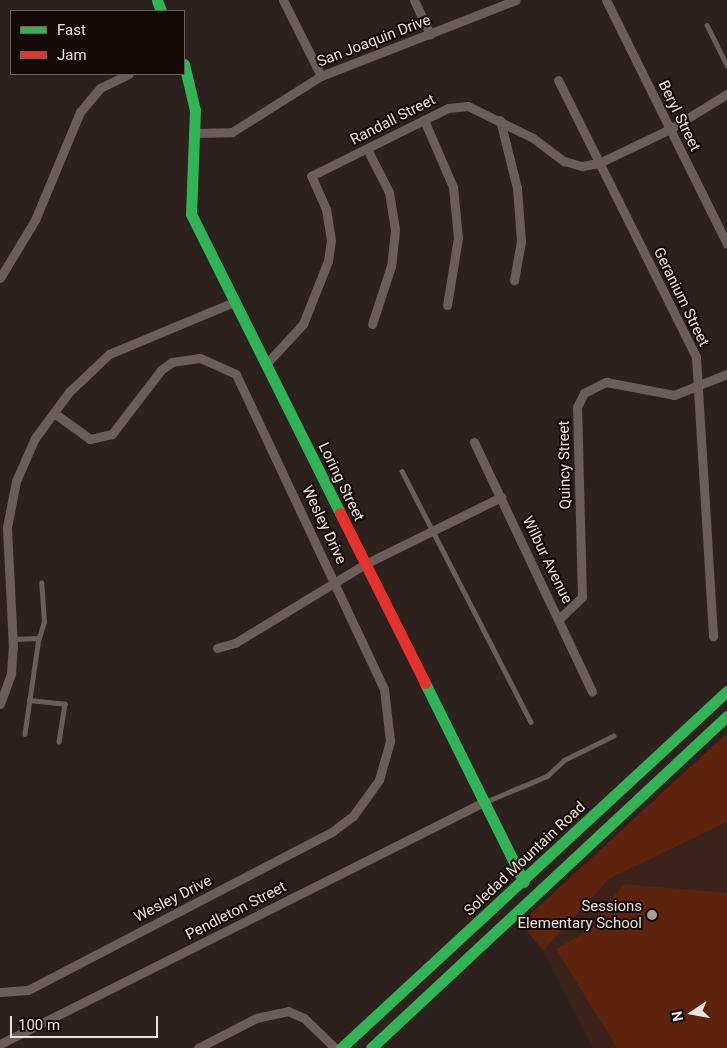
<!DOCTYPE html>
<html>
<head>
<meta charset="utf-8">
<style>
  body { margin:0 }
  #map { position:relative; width:727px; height:1048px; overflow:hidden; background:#2c211d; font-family:Roboto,sans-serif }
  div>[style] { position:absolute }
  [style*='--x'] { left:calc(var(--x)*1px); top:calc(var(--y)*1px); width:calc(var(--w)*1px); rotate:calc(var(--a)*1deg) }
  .built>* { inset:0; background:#3b221a }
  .green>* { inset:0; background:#5d230d }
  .lane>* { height:4.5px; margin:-2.25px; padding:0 2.25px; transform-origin:2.25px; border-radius:2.25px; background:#6b5e5a }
  .street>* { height:9px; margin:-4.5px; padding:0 4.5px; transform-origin:4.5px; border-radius:4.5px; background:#6b5e5a }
  .fast>* { height:11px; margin:-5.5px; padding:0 5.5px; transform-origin:5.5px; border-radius:5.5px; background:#30b455 }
  .jam>* { height:11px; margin:-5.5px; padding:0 5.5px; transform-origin:5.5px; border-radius:5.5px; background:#e5322d }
  .dots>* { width:14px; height:14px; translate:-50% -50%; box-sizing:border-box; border:2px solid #130a08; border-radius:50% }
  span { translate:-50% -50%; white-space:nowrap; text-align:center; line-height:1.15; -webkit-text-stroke:4px #130a08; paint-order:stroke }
  .street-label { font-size:15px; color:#efe1dc }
  .poi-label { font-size:15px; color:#efe1dc }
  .right { translate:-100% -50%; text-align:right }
  .legend { position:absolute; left:10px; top:10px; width:175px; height:65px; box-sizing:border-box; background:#130a08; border:1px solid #6b605d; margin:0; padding:6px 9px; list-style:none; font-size:15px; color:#efe1dc }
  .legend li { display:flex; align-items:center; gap:10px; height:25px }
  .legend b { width:25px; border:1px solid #6b605d }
  .north { position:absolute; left:667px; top:988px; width:50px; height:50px; -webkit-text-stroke:4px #130a08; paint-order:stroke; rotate:258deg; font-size:14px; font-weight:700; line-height:20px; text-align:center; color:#efe1dc }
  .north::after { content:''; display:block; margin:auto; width:18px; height:22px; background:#efe1dc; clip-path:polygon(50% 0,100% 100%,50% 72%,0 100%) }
  .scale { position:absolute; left:10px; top:1016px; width:148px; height:22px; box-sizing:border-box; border:2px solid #efe1dc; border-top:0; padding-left:6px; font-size:15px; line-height:18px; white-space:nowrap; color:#efe1dc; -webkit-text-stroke:4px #130a08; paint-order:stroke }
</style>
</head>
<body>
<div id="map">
  <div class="built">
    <i style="clip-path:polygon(727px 822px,727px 1048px,593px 1048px,543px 951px,609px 879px)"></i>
  </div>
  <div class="green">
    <i style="clip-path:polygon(727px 733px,727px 822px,609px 879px,543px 951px,521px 923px)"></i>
    <i style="clip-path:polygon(624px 884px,727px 893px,727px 1048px,617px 1048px,556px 949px,579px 936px)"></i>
  </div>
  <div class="lane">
    <i style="--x:707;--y:25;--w:45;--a:63.4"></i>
    <i style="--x:402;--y:471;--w:282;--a:62.8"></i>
    <i style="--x:39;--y:638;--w:17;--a:-73"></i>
    <i style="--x:44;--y:622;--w:39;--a:-94"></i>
    <i style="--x:12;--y:639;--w:27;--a:-2"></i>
    <i style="--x:39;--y:638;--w:97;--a:98.3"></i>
    <i style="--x:29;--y:700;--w:36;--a:6"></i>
    <i style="--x:65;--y:704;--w:38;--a:99"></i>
    <i style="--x:485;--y:802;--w:67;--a:-22.8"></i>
    <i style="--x:547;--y:776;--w:23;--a:-43"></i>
    <i style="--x:564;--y:760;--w:55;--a:-26.1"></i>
  </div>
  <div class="street">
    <i style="--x:283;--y:0;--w:85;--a:63.4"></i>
    <i style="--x:414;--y:0;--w:38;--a:65"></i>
    <i style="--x:606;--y:0;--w:272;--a:63.6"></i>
    <i style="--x:558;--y:80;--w:309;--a:63.5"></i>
    <i style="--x:696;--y:357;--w:280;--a:86.5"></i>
    <i style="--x:424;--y:120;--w:73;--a:66.6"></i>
    <i style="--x:453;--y:187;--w:51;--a:84.4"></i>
    <i style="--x:458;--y:238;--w:68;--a:99.3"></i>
    <i style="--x:500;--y:120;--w:70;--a:76"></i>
    <i style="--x:517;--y:188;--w:53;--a:85.7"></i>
    <i style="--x:521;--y:241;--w:40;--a:100"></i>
    <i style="--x:193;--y:133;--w:39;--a:-1"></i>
    <i style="--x:232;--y:132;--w:105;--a:-32.2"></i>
    <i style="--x:321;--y:76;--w:209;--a:-21.3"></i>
    <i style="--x:367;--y:149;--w:48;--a:62.9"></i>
    <i style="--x:389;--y:192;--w:38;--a:81"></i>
    <i style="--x:395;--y:230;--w:36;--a:96"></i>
    <i style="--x:391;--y:266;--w:61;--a:108.1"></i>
    <i style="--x:0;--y:278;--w:68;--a:-58.9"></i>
    <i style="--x:35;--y:220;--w:117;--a:-67.4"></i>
    <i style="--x:80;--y:112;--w:31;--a:-50"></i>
    <i style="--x:100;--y:88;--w:32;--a:-26"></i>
    <i style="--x:266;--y:364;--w:54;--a:-47.2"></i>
    <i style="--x:303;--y:324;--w:68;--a:-68.4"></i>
    <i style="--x:328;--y:261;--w:21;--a:-82"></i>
    <i style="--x:331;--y:240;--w:31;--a:-99"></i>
    <i style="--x:326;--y:209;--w:36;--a:-114"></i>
    <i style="--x:311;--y:176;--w:153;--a:-26.4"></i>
    <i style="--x:448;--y:108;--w:20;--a:-6"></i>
    <i style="--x:468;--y:106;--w:72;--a:26.2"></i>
    <i style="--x:533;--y:138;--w:39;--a:37"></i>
    <i style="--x:564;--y:161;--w:19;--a:16"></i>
    <i style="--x:582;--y:166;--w:17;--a:-10"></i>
    <i style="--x:599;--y:163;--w:79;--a:-25.6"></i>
    <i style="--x:670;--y:129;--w:67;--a:-31.6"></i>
    <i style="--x:474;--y:442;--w:276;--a:64.7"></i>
    <i style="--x:560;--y:618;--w:30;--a:-44"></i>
    <i style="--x:582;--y:597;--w:190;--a:-91.5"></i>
    <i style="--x:577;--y:407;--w:16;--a:-63"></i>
    <i style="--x:584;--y:393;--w:25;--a:-27"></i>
    <i style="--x:606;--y:382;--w:69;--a:10.8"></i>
    <i style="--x:674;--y:395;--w:57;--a:-21.6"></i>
    <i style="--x:217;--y:648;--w:19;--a:-16"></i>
    <i style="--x:235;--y:643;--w:152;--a:-31.3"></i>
    <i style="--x:365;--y:564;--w:152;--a:-26.2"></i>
    <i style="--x:0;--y:704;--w:33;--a:-70"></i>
    <i style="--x:11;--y:673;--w:26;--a:-86"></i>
    <i style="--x:13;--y:647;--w:120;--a:-92.9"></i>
    <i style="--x:7;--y:527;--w:47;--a:-78.9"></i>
    <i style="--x:16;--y:481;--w:47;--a:-66.2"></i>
    <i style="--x:35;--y:438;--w:57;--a:-53.5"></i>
    <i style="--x:69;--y:392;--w:55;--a:-43.5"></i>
    <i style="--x:109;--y:354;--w:135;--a:-22.6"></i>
    <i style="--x:0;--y:992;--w:28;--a:-4"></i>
    <i style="--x:28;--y:990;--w:344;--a:-27.5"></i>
    <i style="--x:333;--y:831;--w:25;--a:-37"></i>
    <i style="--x:353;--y:816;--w:44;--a:-54.2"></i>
    <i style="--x:379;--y:780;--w:41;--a:-74.2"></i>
    <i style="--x:390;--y:741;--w:52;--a:-96.6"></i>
    <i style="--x:384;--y:689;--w:348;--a:-115.2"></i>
    <i style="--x:236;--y:374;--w:39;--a:-156"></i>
    <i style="--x:200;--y:358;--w:28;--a:172"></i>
    <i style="--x:172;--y:362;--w:14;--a:144"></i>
    <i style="--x:161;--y:370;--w:81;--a:127.4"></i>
    <i style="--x:112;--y:434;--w:23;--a:167"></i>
    <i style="--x:90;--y:439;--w:44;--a:-144.2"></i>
    <i style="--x:0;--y:1044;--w:541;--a:-26.57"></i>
    <i style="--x:198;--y:1048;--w:65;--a:-27.3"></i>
    <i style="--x:256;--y:1018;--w:33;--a:-12"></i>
    <i style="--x:288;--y:1011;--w:17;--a:24"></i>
    <i style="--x:304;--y:1018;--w:43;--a:44.1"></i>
  </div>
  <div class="fast">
    <i style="--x:157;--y:0;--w:12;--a:70"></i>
    <i style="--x:184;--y:64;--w:47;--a:76.6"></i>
    <i style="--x:195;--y:110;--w:104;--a:92.2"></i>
    <i style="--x:191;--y:214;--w:334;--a:63.5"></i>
    <i style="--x:425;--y:683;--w:222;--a:63.6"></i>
    <i style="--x:341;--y:1048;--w:526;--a:-42.76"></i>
    <i style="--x:371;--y:1048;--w:487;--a:-43"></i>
  </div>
  <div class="jam">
    <i style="--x:340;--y:513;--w:190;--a:63.4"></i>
  </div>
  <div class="dots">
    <i style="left:652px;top:915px;background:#ab9e99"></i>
  </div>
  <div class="street-label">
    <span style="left:374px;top:41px;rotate:-21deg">San Joaquin Drive</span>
    <span style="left:679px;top:116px;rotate:64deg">Beryl Street</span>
    <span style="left:393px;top:120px;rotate:-27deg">Randall Street</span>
    <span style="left:681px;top:297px;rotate:64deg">Geranium Street</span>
    <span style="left:565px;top:465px;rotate:-91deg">Quincy Street</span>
    <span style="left:341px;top:482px;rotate:64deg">Loring Street</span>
    <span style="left:324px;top:525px;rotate:65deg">Wesley Drive</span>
    <span style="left:547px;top:560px;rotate:64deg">Wilbur Avenue</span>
    <span style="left:525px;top:859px;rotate:-43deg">Soledad Mountain Road</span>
    <span style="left:173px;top:899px;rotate:-27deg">Wesley Drive</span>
    <span style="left:236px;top:911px;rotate:-27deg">Pendleton Street</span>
  </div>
  <div class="poi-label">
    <span class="right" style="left:642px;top:915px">Sessions<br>Elementary School</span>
  </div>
  <ul class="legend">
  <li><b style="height:6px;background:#30b455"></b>Fast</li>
  <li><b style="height:6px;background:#e5322d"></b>Jam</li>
  </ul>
  <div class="north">N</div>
  <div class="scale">100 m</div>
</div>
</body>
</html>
